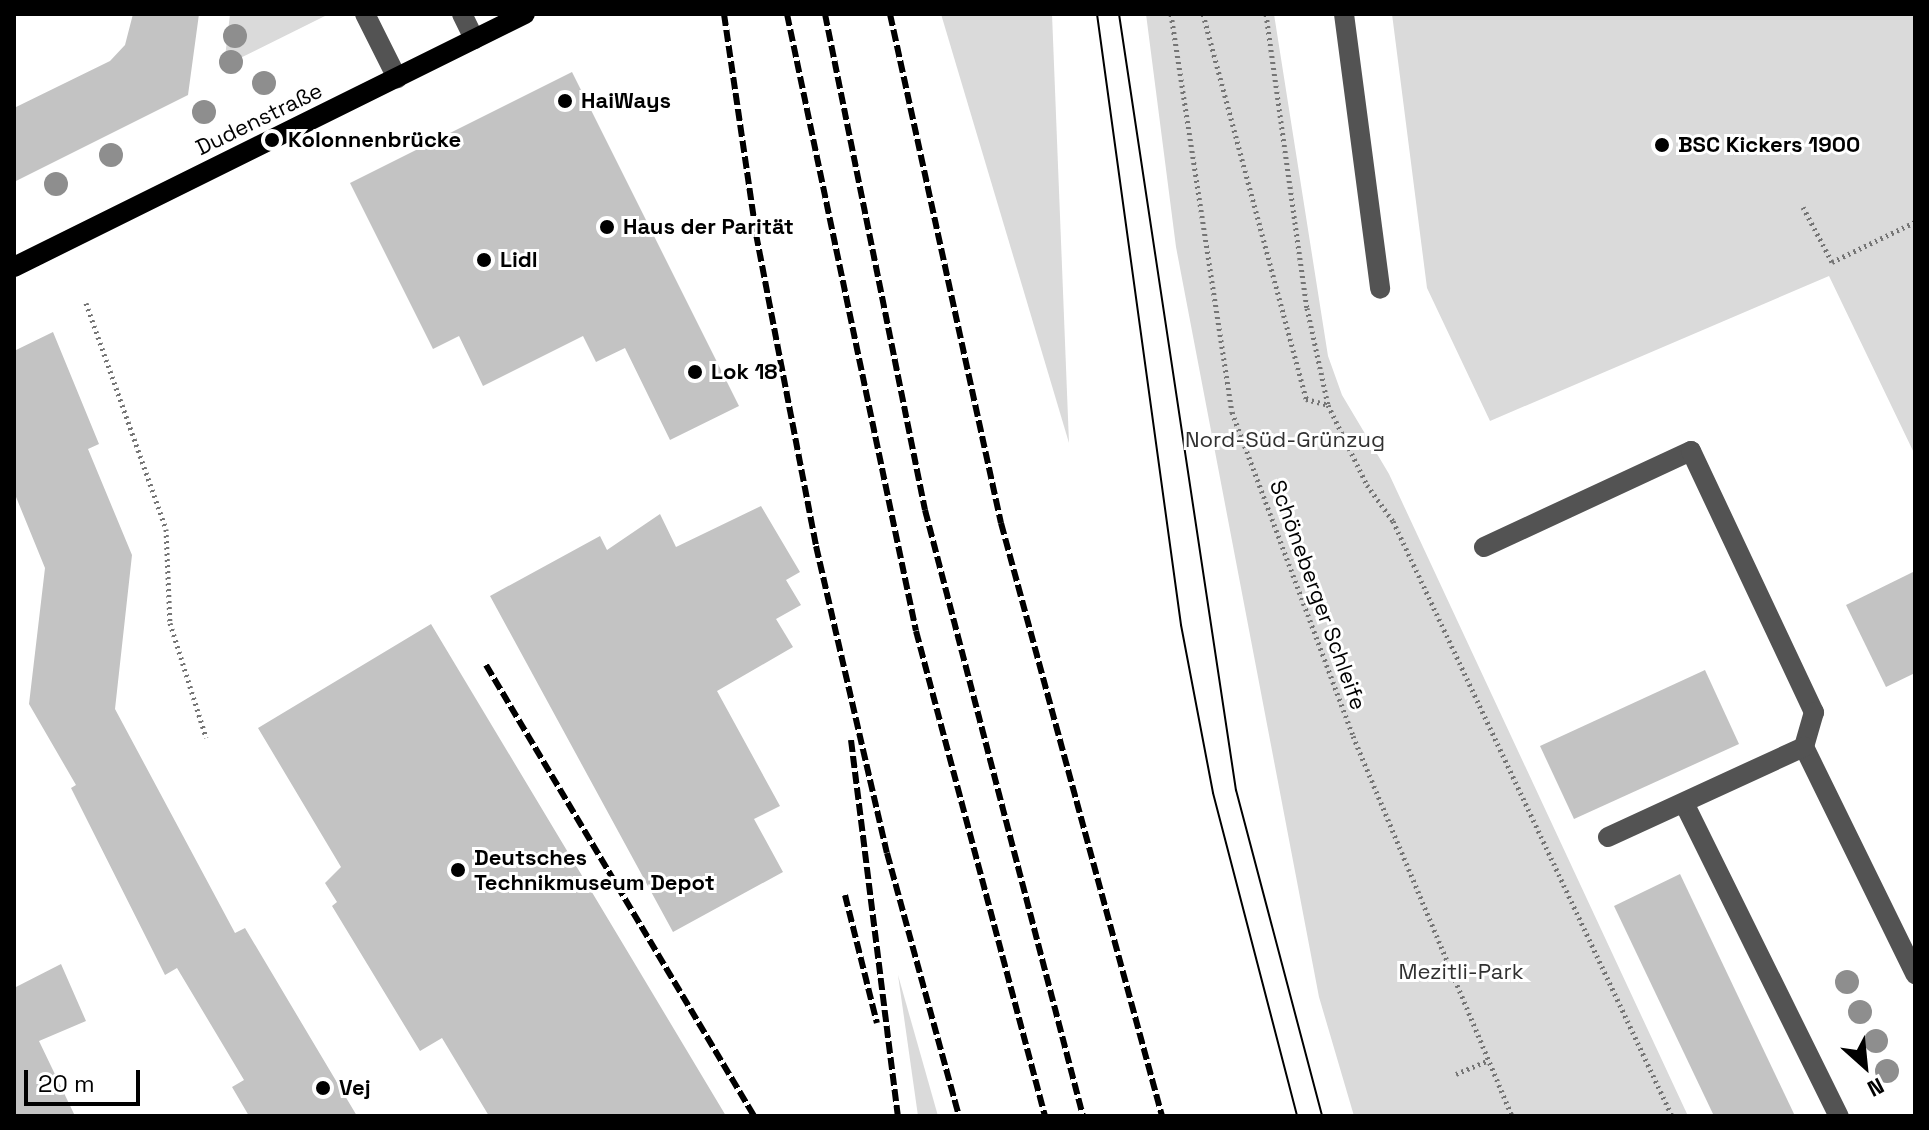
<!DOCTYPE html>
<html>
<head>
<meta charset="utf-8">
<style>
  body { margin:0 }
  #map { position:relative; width:1929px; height:1130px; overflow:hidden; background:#fff; font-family:"Space Grotesk",sans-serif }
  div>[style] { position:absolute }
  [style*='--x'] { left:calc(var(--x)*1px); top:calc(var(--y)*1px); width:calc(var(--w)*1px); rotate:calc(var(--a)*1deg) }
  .green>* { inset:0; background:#dadada }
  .building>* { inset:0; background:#c3c3c3 }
  .path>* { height:5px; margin-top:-2.5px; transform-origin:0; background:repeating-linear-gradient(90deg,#757575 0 2px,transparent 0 6px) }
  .minor>* { height:20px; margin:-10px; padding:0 10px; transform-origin:10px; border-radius:10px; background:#535353 }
  .major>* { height:20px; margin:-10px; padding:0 10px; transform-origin:10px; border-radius:10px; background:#000 }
  .tram>* { height:2px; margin:-1px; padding:0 1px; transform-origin:1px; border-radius:1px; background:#000 }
  .rail>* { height:6px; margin-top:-3px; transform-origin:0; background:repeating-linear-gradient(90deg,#000 0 12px,transparent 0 16px) }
  .trees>* { width:24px; height:24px; margin:-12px; border-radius:50%; background:#8e8e8e }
  .dots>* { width:22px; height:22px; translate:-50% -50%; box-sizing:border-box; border:4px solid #fff; border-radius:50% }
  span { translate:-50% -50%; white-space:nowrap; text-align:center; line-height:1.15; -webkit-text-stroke:6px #fff; paint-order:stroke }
  .poi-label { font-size:22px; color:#000; font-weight:700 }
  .left { translate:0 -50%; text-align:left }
  .street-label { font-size:22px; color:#000 }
  .park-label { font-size:22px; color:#313131 }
  .frame { position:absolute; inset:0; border:16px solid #000; pointer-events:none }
  .north { position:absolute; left:1825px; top:1026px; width:80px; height:80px; -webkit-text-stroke:6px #fff; paint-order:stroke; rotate:153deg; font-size:22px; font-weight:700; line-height:32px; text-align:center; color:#000 }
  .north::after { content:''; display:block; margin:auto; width:28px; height:36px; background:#000; clip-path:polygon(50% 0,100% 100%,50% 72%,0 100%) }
  .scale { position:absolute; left:24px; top:1070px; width:116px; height:36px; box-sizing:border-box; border:4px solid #000; border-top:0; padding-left:10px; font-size:24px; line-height:28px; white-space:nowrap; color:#000; -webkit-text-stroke:6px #fff; paint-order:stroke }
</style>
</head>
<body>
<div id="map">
  <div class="green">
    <i style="clip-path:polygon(230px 14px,329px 14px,224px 66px)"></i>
    <i style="clip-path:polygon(941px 14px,1052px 14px,1069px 443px)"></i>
    <i style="clip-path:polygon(1146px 14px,1274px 14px,1328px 356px,1342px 395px,1389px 474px,1688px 1116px,1354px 1116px,1319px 997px,1176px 247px)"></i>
    <i style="clip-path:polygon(1392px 14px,1915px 14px,1915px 455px,1829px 276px,1490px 421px,1427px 288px)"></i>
    <i style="clip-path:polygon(898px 975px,938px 1116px,918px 1116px)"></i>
  </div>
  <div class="building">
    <i style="clip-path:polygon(133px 14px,199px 14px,188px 95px,14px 182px,14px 108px,110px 61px,125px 45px)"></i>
    <i style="clip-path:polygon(572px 72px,739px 406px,670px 440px,625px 348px,596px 362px,583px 336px,483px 386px,459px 336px,433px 349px,350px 183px)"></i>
    <i style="clip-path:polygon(53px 332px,99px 444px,88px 449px,132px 555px,115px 709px,235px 933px,245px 928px,357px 1116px,249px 1116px,232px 1087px,244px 1080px,177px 968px,165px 975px,71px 788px,76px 785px,29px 704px,45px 568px,14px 492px,14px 351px)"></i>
    <i style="clip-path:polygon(761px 506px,800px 572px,786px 580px,801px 605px,776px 619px,793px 647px,717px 691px,780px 806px,754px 819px,783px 872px,673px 932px,490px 596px,600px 536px,607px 550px,660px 514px,676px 547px)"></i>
    <i style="clip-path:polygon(1915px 571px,1915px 673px,1886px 687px,1846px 605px)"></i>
    <i style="clip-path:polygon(431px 624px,632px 959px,726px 1116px,489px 1116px,442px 1038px,420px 1051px,332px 906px,337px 902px,325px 883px,341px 867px,258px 728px)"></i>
    <i style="clip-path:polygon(1705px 670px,1739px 744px,1574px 819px,1540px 746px)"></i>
    <i style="clip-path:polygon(1680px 874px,1795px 1116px,1714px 1116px,1614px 906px)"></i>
    <i style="clip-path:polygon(61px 964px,86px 1021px,39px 1041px,75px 1116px,14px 1116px,14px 988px)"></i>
  </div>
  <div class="path">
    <i style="--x:1171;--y:14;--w:403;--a:81.3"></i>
    <i style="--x:1232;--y:412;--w:346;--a:69.5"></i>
    <i style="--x:1353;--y:736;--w:412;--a:67.3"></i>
    <i style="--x:1203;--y:14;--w:399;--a:75"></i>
    <i style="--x:1306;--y:399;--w:23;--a:15"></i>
    <i style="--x:1266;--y:14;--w:297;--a:82.1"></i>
    <i style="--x:1307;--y:308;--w:99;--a:77.8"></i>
    <i style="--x:1328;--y:405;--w:89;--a:64"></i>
    <i style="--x:1367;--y:485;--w:44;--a:54.2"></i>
    <i style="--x:1393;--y:521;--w:657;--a:64.88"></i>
    <i style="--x:1803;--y:207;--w:62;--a:62.2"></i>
    <i style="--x:1832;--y:262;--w:92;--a:-25.7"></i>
    <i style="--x:86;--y:303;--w:240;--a:70.5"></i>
    <i style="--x:166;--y:529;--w:94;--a:87.6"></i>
    <i style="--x:170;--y:623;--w:120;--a:72.5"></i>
    <i style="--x:1456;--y:1074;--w:36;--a:-23"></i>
  </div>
  <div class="minor">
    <i style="--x:365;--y:14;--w:72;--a:63.4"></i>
    <i style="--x:462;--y:14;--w:28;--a:64"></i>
    <i style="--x:1344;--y:14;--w:277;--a:82.5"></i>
    <i style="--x:1484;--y:547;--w:228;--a:-24.9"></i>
    <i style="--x:1691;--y:451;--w:289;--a:64.8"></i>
    <i style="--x:1814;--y:712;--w:36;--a:106"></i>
    <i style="--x:1804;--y:747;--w:253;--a:63.9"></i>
    <i style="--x:1684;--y:803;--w:349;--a:63.7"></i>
    <i style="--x:1608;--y:837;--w:216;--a:-24.7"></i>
  </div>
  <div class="major">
    <i style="--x:14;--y:267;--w:570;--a:-26.34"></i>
  </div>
  <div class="tram">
    <i style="--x:1097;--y:14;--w:617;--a:82.17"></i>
    <i style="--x:1181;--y:625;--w:171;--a:79.2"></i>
    <i style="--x:1213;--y:793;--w:334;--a:75.4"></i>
    <i style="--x:1119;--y:14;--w:785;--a:81.43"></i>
    <i style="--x:1236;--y:790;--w:337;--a:75.2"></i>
  </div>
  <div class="rail">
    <i style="--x:724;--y:14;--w:222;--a:81.7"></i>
    <i style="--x:756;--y:234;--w:318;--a:79.1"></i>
    <i style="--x:816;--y:546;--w:315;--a:77"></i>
    <i style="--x:887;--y:853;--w:273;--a:74.7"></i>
    <i style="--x:787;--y:14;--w:630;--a:78.19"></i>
    <i style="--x:916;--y:631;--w:502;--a:75.11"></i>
    <i style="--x:825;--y:14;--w:506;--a:78.6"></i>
    <i style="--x:925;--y:510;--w:626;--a:75.39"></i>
    <i style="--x:890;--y:14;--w:521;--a:77.7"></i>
    <i style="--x:1001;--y:523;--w:614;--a:74.81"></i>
    <i style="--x:486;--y:665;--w:525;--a:59.28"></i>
    <i style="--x:851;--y:740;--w:379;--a:82.9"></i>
    <i style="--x:845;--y:895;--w:132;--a:76"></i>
  </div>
  <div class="trees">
    <i style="left:235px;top:36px"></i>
    <i style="left:231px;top:62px"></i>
    <i style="left:264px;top:83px"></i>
    <i style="left:204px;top:112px"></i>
    <i style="left:111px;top:155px"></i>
    <i style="left:56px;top:184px"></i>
    <i style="left:1847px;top:982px"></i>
    <i style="left:1860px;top:1012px"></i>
    <i style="left:1876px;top:1041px"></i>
    <i style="left:1887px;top:1071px"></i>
  </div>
  <div class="dots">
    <i style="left:565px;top:101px;background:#000"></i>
    <i style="left:272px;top:140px;background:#000"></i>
    <i style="left:1662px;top:145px;background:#000"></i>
    <i style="left:607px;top:227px;background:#000"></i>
    <i style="left:484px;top:260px;background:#000"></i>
    <i style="left:695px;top:372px;background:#000"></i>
    <i style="left:458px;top:870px;background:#000"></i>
    <i style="left:323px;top:1088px;background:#000"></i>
  </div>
  <div class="poi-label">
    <span class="left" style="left:581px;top:101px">HaiWays</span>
    <span class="left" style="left:288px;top:140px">Kolonnenbrücke</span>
    <span class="left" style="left:1678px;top:145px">BSC Kickers 1900</span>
    <span class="left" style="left:623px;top:227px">Haus der Parität</span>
    <span class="left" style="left:500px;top:260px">Lidl</span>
    <span class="left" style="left:711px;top:372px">Lok 18</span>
    <span class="left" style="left:474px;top:870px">Deutsches<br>Technikmuseum Depot</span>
    <span class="left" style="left:339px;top:1088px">Vej</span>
  </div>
  <div class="street-label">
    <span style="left:259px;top:119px;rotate:-26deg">Dudenstraße</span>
    <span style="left:1318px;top:595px;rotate:70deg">Schöneberger Schleife</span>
  </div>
  <div class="park-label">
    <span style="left:1285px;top:440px">Nord-Süd-Grünzug</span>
    <span style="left:1461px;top:972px">Mezitli-Park</span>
  </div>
  <div class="frame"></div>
  <div class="north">N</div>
  <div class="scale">20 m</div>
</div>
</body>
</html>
